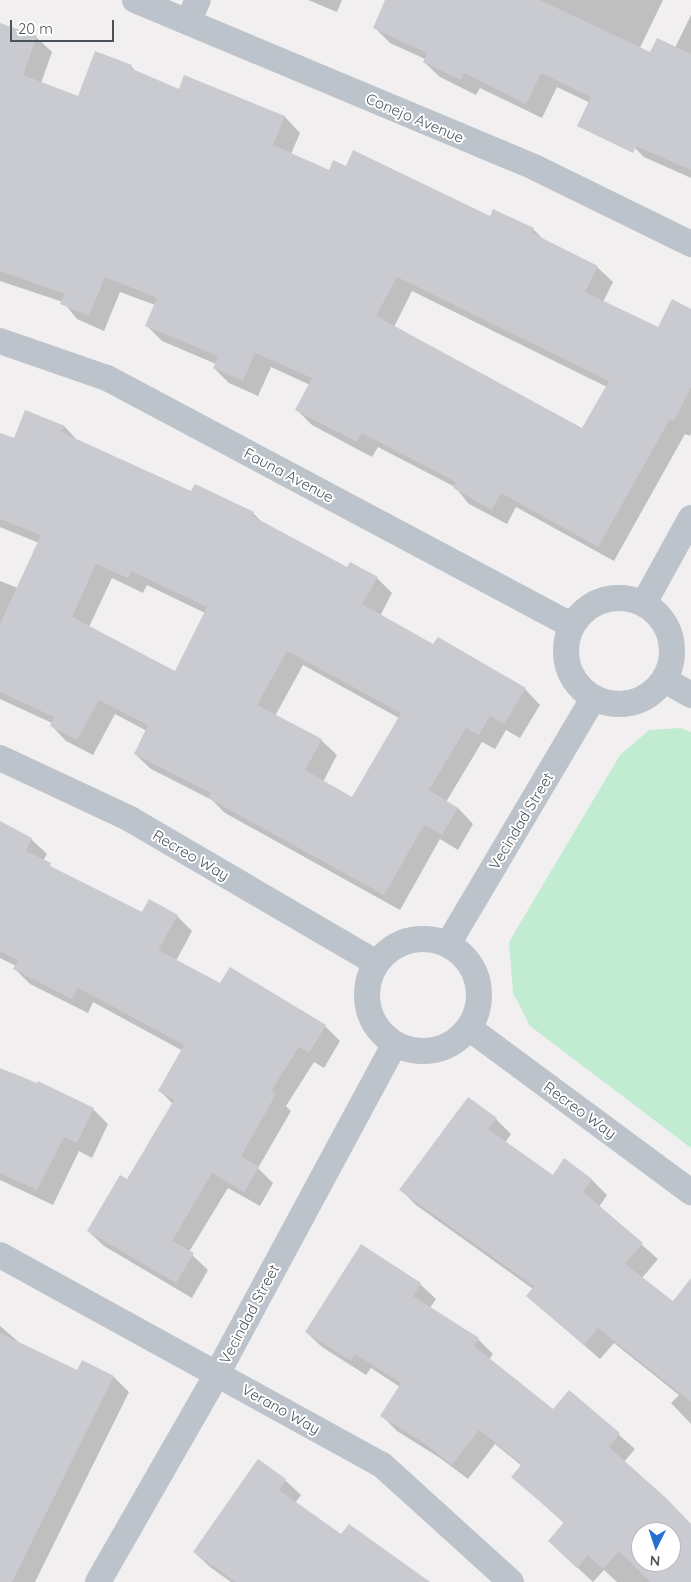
<!DOCTYPE html>
<html>
<head>
<meta charset="utf-8">
<style>
  body { margin:0 }
  #map { position:relative; width:691px; height:1582px; overflow:hidden; background:#f1efef; font-family:Quicksand,sans-serif }
  div>[style] { position:absolute }
  [style*='--x'] { left:calc(var(--x)*1px); top:calc(var(--y)*1px); width:calc(var(--w)*1px); rotate:calc(var(--a)*1deg) }
  .green>* { inset:0; background:#c1ecd2 }
  .shadow>* { inset:0; background:#0003 }
  .building>* { inset:0; background:#c9cbd1 }
  .street>* { height:26px; margin:-13px; padding:0 13px; transform-origin:13px; border-radius:13px; background:#bcc3cb }
  .street>.ring { margin:-13px; padding:0; box-sizing:content-box; background:none; border:26px solid #bcc3cb; border-radius:50% }
  span { translate:-50% -50%; white-space:nowrap; text-align:center; line-height:1.15; -webkit-text-stroke:4px #fff; paint-order:stroke }
  .street-label { font-size:15px; color:#49525b }
  .north { position:absolute; left:631px; top:1522px; width:50px; height:50px; box-sizing:border-box; background:#fff; border:1px solid #b6babd; border-radius:50%; rotate:184deg; font-size:14px; font-weight:700; line-height:20px; text-align:center; color:#49525b }
  .north::after { content:''; display:block; margin:auto; width:18px; height:22px; background:#276fd3; clip-path:polygon(50% 0,100% 100%,50% 72%,0 100%) }
  .scale { position:absolute; left:10px; top:20px; width:104px; height:22px; box-sizing:border-box; border:2px solid #49525b; border-top:0; padding-left:6px; font-size:15px; line-height:18px; white-space:nowrap; color:#49525b; -webkit-text-stroke:4px #fff; paint-order:stroke }
</style>
</head>
<body>
<div id="map">
  <div class="green">
    <i style="clip-path:polygon(680px 728px,691px 732px,691px 1148px,530px 1026px,513px 993px,509px 942px,620px 755px,649px 730px)"></i>
  </div>
  <div class="shadow">
    <i style="clip-path:polygon(308px 0,342px 0,337px 12px)"></i>
    <i style="clip-path:polygon(387px 0,663px 0,609px 112px,557px 87px,542px 118px,480px 88px,476px 95px,440px 77px,424px 62px,425px 59px,390px 43px,374px 27px)"></i>
    <i style="clip-path:polygon(691px 15px,691px 178px,644px 157px,629px 142px)"></i>
    <i style="clip-path:polygon(evenodd,0 24px,36px 37px,52px 52px,41px 83px,78px 98px,131px 66px,137px 73px,180px 90px,185px 77px,285px 117px,300px 133px,291px 154px,330px 171px,533px 229px,544px 240px,597px 267px,613px 282px,603px 302px,658px 329px,691px 310px,691px 433px,690px 436px,685px 434px,614px 561px,516px 507px,507px 524px,469px 504px,455px 487px,378px 447px,372px 457px,312px 425px,297px 410px,310px 385px,271px 367px,258px 396px,229px 383px,214px 368px,216px 364px,162px 341px,146px 325px,155px 305px,120px 292px,104px 331px,77px 319px,63px 302px,0 281px,0 24px,412px 291px,607px 387px,583px 430px,394px 327px,412px 291px)"></i>
    <i style="clip-path:polygon(evenodd,25px 412px,65px 427px,78px 441px,192px 493px,253px 513px,264px 524px,347px 569px,377px 578px,392px 593px,380px 616px,434px 646px,525px 689px,540px 705px,520px 738px,506px 730px,495px 749px,482px 742px,446px 802px,458px 808px,473px 824px,458px 850px,440px 839px,400px 910px,225px 813px,212px 800px,151px 769px,135px 754px,147px 731px,115px 714px,93px 755px,66px 741px,51px 725px,52px 723px,0 699px,0 581px,18px 588px,39px 543px,0 527px,0 435px,14px 440px,25px 412px,112px 578px,143px 593px,147px 585px,205px 613px,176px 673px,89px 627px,112px 578px,25px 412px,303px 665px,399px 718px,352px 798px,323px 782px,337px 755px,321px 740px,275px 716px,303px 665px)"></i>
    <i style="clip-path:polygon(0 823px,31px 839px,47px 854px,43px 861px,58px 872px,142px 914px,177px 916px,192px 931px,176px 961px,221px 985px,325px 1026px,340px 1041px,324px 1068px,314px 1062px,286px 1106px,291px 1111px,258px 1168px,273px 1183px,260px 1206px,228px 1188px,189px 1252px,208px 1270px,192px 1298px,104px 1246px,88px 1231px,128px 1181px,173px 1104px,160px 1091px,183px 1051px,93px 1002px,88px 1013px,30px 984px,15px 969px,16px 966px,0 958px)"></i>
    <i style="clip-path:polygon(0 1069px,93px 1109px,108px 1124px,92px 1158px,79px 1151px,53px 1205px,0 1180px)"></i>
    <i style="clip-path:polygon(496px 1119px,511px 1134px,505px 1143px,553px 1176px,565px 1160px,592px 1180px,607px 1195px,599px 1207px,658px 1259px,642px 1278px,673px 1302px,691px 1280px,691px 1424px,671px 1403px,679px 1395px,614px 1343px,600px 1359px,527px 1296px,533px 1289px,416px 1205px,401px 1190px)"></i>
    <i style="clip-path:polygon(evenodd,420px 1284px,436px 1299px,430px 1308px,478px 1339px,493px 1354px,489px 1360px,554px 1411px,570px 1392px,635px 1449px,624px 1462px,691px 1525px,691px 1582px,617px 1582px,604px 1570px,593px 1582px,565px 1556px,565px 1524px,513px 1477px,522px 1466px,495px 1444px,468px 1479px,440px 1458px,397px 1431px,382px 1416px,400px 1387px,371px 1368px,366px 1375px,322px 1347px,306px 1332px,420px 1284px,641px 1532px,671px 1532px,671px 1562px,641px 1562px,641px 1532px)"></i>
    <i style="clip-path:polygon(0 1326px,21px 1344px,78px 1372px,83px 1362px,114px 1377px,129px 1392px,35px 1582px,0 1582px)"></i>
    <i style="clip-path:polygon(285px 1480px,301px 1495px,295px 1503px,341px 1536px,424px 1582px,231px 1582px,210px 1567px,194px 1552px)"></i>
  </div>
  <div class="building">
    <i style="clip-path:polygon(385px 0,540px 0,650px 52px,657px 38px,691px 54px,691px 170px,636px 146px,633px 153px,577px 126px,591px 97px,541px 73px,526px 104px,464px 73px,461px 80px,423px 62px,427px 53px,373px 28px)"></i>
    <i style="clip-path:polygon(evenodd,0 23px,37px 36px,23px 75px,78px 96px,95px 51px,132px 65px,130px 68px,179px 89px,184px 75px,285px 116px,273px 145px,329px 170px,333px 160px,346px 166px,353px 150px,490px 216px,493px 209px,534px 228px,532px 233px,598px 266px,585px 292px,658px 327px,672px 299px,691px 309px,691px 387px,674px 421px,670px 419px,598px 547px,501px 493px,492px 510px,453px 488px,456px 482px,362px 433px,357px 442px,295px 410px,312px 378px,255px 353px,243px 381px,213px 368px,218px 356px,145px 326px,157px 298px,105px 277px,89px 316px,60px 304px,65px 294px,0 271px,0 23px,397px 277px,609px 381px,582px 428px,376px 316px,397px 277px)"></i>
    <i style="clip-path:polygon(evenodd,25px 410px,65px 426px,61px 432px,191px 491px,195px 484px,254px 512px,252px 516px,347px 567px,350px 562px,378px 577px,362px 604px,433px 644px,438px 637px,526px 688px,504px 724px,490px 716px,479px 735px,466px 728px,429px 790px,458px 808px,442px 835px,424px 825px,384px 895px,208px 798px,211px 793px,134px 754px,148px 725px,99px 700px,77px 740px,50px 726px,54px 717px,0 692px,0 624px,41px 535px,0 519px,0 433px,14px 438px,25px 410px,96px 564px,128px 578px,131px 571px,207px 607px,175px 671px,72px 617px,96px 564px,25px 410px,287px 651px,401px 713px,352px 797px,305px 770px,322px 739px,257px 705px,287px 651px)"></i>
    <i style="clip-path:polygon(0 821px,32px 838px,26px 851px,51px 863px,50px 866px,142px 912px,149px 899px,178px 915px,158px 950px,220px 983px,230px 967px,326px 1025px,309px 1053px,299px 1047px,271px 1091px,276px 1094px,241px 1156px,259px 1167px,244px 1192px,212px 1173px,172px 1241px,194px 1253px,176px 1283px,87px 1231px,120px 1175px,127px 1179px,174px 1100px,158px 1091px,184px 1045px,78px 988px,72px 999px,13px 969px,18px 960px,0 951px)"></i>
    <i style="clip-path:polygon(0 1068px,37px 1083px,38px 1081px,94px 1108px,77px 1143px,64px 1137px,37px 1190px,0 1173px)"></i>
    <i style="clip-path:polygon(468px 1097px,497px 1118px,488px 1129px,553px 1175px,564px 1158px,592px 1179px,583px 1192px,643px 1243px,625px 1264px,673px 1301px,691px 1278px,691px 1402px,598px 1328px,584px 1345px,526px 1296px,534px 1286px,399px 1190px)"></i>
    <i style="clip-path:polygon(evenodd,361px 1244px,421px 1283px,413px 1296px,479px 1338px,474px 1346px,553px 1409px,569px 1390px,620px 1433px,609px 1447px,666px 1498px,691px 1524px,691px 1582px,650px 1582px,619px 1551px,603px 1569px,588px 1555px,577px 1568px,548px 1541px,564px 1522px,511px 1477px,522px 1464px,479px 1430px,452px 1465px,424px 1443px,380px 1416px,401px 1383px,355px 1354px,351px 1361px,305px 1332px,361px 1244px,641px 1532px,671px 1532px,671px 1562px,641px 1562px,641px 1532px)"></i>
    <i style="clip-path:polygon(0 1333px,77px 1370px,82px 1360px,114px 1376px,12px 1582px,0 1582px)"></i>
    <i style="clip-path:polygon(258px 1459px,286px 1479px,279px 1490px,341px 1534px,349px 1524px,430px 1582px,236px 1582px,193px 1552px)"></i>
  </div>
  <div class="street">
    <i style="--x:135;--y:0;--w:435;--a:22.7"></i>
    <i style="--x:536;--y:168;--w:173;--a:26.1"></i>
    <i style="--x:188;--y:22;--w:24;--a:-66"></i>
    <i style="--x:0;--y:341;--w:113;--a:19.1"></i>
    <i style="--x:107;--y:378;--w:526;--a:28.03"></i>
    <i class="ring" style="left:566px;top:598px;width:80px;height:80px"></i>
    <i style="--x:644;--y:603;--w:97;--a:-61.1"></i>
    <i style="--x:665;--y:680;--w:30;--a:30"></i>
    <i style="--x:0;--y:758;--w:144;--a:25.1"></i>
    <i style="--x:130;--y:819;--w:285;--a:30.3"></i>
    <i class="ring" style="left:367px;top:939px;width:86px;height:86px"></i>
    <i style="--x:448;--y:944;--w:285;--a:-59.4"></i>
    <i style="--x:469;--y:1028;--w:276;--a:36.5"></i>
    <i style="--x:0;--y:1255;--w:436;--a:28.8"></i>
    <i style="--x:382;--y:1465;--w:174;--a:42.2"></i>
    <i style="--x:98;--y:1582;--w:240;--a:-60.2"></i>
    <i style="--x:217;--y:1374;--w:375;--a:-61.7"></i>
  </div>
  <div class="street-label">
    <span style="left:415px;top:118px;rotate:23deg">Conejo Avenue</span>
    <span style="left:289px;top:475px;rotate:28deg">Fauna Avenue</span>
    <span style="left:521px;top:821px;rotate:-59deg">Vecindad Street</span>
    <span style="left:191px;top:855px;rotate:30deg">Recreo Way</span>
    <span style="left:580px;top:1110px;rotate:36deg">Recreo Way</span>
    <span style="left:249px;top:1314px;rotate:-62deg">Vecindad Street</span>
    <span style="left:281px;top:1409px;rotate:29deg">Verano Way</span>
  </div>
  <div class="north">N</div>
  <div class="scale">20 m</div>
</div>
</body>
</html>
